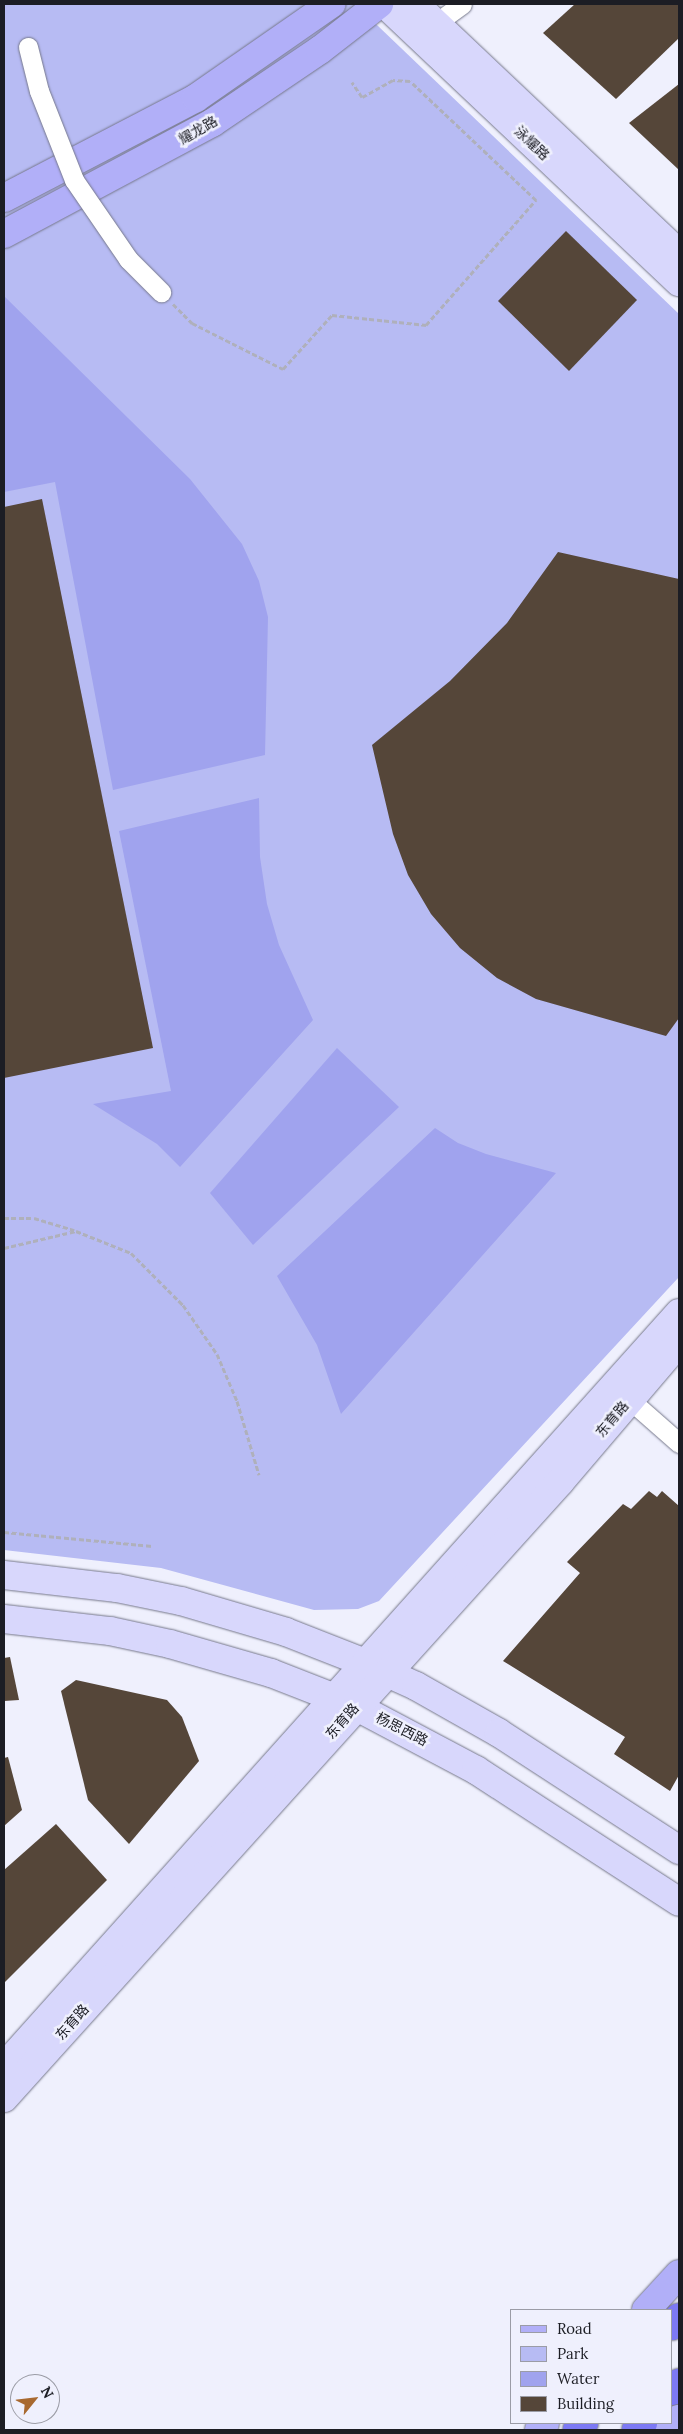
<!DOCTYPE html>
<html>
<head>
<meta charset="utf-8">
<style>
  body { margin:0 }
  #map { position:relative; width:683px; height:2434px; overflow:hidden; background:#eff0fd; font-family:Lora,"Noto Sans SC",serif }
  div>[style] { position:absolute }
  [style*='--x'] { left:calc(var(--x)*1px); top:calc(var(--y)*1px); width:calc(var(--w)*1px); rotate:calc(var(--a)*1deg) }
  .green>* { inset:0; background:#b7bbf3 }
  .water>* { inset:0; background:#a0a3ee }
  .building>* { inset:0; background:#554639 }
  .path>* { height:3px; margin-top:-1.5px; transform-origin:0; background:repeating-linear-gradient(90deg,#afb0bb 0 5px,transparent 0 7.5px) }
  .roads { filter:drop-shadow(0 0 1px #76788b) drop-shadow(0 0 1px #76788b) }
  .street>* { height:19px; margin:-9.5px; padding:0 9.5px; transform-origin:9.5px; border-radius:9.5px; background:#fff }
  .secondary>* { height:28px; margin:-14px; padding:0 14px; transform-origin:14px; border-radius:14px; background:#d8d7fc }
  .primary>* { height:28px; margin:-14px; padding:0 14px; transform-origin:14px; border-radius:14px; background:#b1aff8 }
  .highway>* { height:28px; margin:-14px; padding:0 14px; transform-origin:14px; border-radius:14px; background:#7d79f4 }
  .bridges { filter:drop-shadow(0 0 1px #76788b) drop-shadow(0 0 1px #76788b) }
  .street-bridge>* { height:19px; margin:-9.5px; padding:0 9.5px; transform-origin:9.5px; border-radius:9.5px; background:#fff }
  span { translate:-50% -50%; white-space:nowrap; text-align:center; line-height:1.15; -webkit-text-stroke:5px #eff0fd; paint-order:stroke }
  .street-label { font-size:14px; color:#1c1d24 }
  .frame { position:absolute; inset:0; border:5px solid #1c1d24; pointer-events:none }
  .legend { position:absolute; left:510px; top:2309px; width:162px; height:115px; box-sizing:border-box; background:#eff0fd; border:1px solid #9b9ca6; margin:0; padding:6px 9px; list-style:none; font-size:15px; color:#1c1d24 }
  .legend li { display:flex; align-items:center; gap:10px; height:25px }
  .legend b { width:25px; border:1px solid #9b9ca6 }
  .north { position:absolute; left:10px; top:2374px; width:50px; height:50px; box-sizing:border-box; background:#eff0fd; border:1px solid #9b9ca6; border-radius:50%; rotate:61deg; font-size:14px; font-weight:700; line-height:20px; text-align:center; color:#1c1d24 }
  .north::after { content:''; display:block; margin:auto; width:18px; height:22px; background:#a86930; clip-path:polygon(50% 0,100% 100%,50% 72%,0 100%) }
</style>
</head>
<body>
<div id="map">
  <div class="green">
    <i style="clip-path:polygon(4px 4px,355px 4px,679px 314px,679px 1277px,379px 1601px,358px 1609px,314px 1610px,161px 1568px,4px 1550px)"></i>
  </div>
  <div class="water">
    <i style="clip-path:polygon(4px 296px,190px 479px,242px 544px,259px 581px,268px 617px,265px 755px,113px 790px,55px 482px,4px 492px)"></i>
    <i style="clip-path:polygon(259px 798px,260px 857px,267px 904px,279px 945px,313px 1020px,180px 1167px,157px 1144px,93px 1104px,171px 1091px,119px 831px)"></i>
    <i style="clip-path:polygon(337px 1048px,399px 1107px,253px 1245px,210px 1193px)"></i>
    <i style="clip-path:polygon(435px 1128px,458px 1143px,486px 1154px,556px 1173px,341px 1414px,317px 1345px,277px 1276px)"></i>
  </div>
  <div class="building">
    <i style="clip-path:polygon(575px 4px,679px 4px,679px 38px,616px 99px,543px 33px)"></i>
    <i style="clip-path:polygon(679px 84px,679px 170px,629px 123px)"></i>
    <i style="clip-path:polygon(566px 231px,637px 300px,569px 371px,498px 301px)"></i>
    <i style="clip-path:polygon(42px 499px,153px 1048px,4px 1078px,4px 507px)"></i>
    <i style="clip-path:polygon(558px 552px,679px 579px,679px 1018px,666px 1036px,536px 999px,497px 978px,460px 948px,431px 914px,408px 875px,393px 834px,372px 745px,450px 681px,507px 623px)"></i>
    <i style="clip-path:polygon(649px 1491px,657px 1497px,662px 1491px,679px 1506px,679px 1775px,670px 1791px,614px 1754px,625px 1737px,503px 1661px,580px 1573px,567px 1562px,623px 1504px,631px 1509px)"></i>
    <i style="clip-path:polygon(10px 1657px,19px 1700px,4px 1701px,4px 1658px)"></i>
    <i style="clip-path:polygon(76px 1680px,167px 1700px,182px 1717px,199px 1761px,129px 1844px,88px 1800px,61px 1691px)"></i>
    <i style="clip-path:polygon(8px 1757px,22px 1810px,4px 1826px,4px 1758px)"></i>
    <i style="clip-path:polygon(56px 1824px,107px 1880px,4px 1983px,4px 1870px)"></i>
  </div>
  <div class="path">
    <i style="--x:173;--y:304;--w:27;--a:45"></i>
    <i style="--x:192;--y:323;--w:102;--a:26.8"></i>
    <i style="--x:283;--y:369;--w:73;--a:-47.8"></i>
    <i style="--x:332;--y:315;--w:95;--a:6.1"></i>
    <i style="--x:426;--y:325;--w:167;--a:-48.7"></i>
    <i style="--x:536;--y:200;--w:173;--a:-136.6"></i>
    <i style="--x:410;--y:81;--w:17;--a:-177"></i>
    <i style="--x:393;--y:80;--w:35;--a:151"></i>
    <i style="--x:362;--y:97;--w:18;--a:-124"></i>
    <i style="--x:4;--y:1218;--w:30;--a:0"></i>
    <i style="--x:34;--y:1218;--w:42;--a:16.7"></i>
    <i style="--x:4;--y:1248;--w:74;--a:-13.3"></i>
    <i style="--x:76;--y:1231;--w:59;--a:21.8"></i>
    <i style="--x:131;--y:1253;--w:74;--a:45"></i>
    <i style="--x:183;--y:1305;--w:60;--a:55.2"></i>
    <i style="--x:217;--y:1354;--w:51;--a:66.9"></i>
    <i style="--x:237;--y:1401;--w:77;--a:73.4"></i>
    <i style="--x:4;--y:1532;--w:149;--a:5.4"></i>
  </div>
  <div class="roads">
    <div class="street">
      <i style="--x:436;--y:23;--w:32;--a:-36"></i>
      <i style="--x:622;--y:1393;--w:76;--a:41.3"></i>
    </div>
    <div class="secondary">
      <i style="--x:385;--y:4;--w:405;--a:43.4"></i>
      <i style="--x:415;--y:4;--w:364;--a:43.4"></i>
      <i style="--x:4;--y:1575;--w:114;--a:6.6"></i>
      <i style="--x:117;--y:1588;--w:65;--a:11.5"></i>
      <i style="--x:181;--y:1601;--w:109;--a:16.4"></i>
      <i style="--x:286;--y:1632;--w:85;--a:21.4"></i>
      <i style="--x:365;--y:1663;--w:56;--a:24.3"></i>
      <i style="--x:416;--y:1686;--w:95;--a:29.5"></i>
      <i style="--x:499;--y:1733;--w:215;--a:33"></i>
      <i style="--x:4;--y:1619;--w:107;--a:6.5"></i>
      <i style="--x:110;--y:1631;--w:61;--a:12.2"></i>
      <i style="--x:170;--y:1644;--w:105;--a:16"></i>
      <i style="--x:271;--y:1673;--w:90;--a:21.4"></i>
      <i style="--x:355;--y:1706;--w:137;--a:27.9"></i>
      <i style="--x:476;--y:1770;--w:242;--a:33"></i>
      <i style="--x:4;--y:2067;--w:1012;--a:-48.16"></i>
      <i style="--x:4;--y:2098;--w:830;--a:-47.93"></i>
      <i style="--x:560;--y:1482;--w:184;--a:-49.6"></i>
    </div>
    <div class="primary">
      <i style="--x:4;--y:198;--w:216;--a:-27.5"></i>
      <i style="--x:196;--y:98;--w:165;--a:-34.8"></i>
      <i style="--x:4;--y:234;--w:236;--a:-28.1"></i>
      <i style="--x:212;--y:123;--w:130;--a:-34.1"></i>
      <i style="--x:320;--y:50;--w:75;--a:-37.9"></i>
      <i style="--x:646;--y:2310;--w:49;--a:-47.5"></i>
      <i style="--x:539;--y:2430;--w:9;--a:-49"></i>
      <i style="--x:669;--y:2430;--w:15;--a:-48"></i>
    </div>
    <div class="highway">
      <i style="--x:672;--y:2326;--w:11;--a:-52"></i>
      <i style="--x:672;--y:2391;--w:11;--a:-49"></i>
      <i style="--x:577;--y:2430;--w:10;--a:-45"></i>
      <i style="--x:636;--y:2430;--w:10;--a:-45"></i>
    </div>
  </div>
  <div class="bridges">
    <div class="street-bridge">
      <i style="--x:28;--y:47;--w:45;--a:76"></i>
      <i style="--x:39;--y:91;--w:96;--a:68.5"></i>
      <i style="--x:74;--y:180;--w:96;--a:55.6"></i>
      <i style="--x:128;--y:259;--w:47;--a:45"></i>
    </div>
  </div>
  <div class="street-label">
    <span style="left:198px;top:130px;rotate:-30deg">耀龙路</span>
    <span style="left:532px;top:143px;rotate:43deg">泳耀路</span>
    <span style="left:612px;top:1419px;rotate:-50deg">东育路</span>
    <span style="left:342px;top:1721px;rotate:-48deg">东育路</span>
    <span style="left:402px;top:1729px;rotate:27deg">杨思西路</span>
    <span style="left:72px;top:2022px;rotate:-48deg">东育路</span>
  </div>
  <div class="frame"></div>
  <ul class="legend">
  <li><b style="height:6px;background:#b1aff8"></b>Road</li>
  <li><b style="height:14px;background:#b7bbf3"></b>Park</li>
  <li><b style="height:14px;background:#a0a3ee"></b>Water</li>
  <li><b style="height:14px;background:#554639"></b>Building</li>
  </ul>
  <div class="north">N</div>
</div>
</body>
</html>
